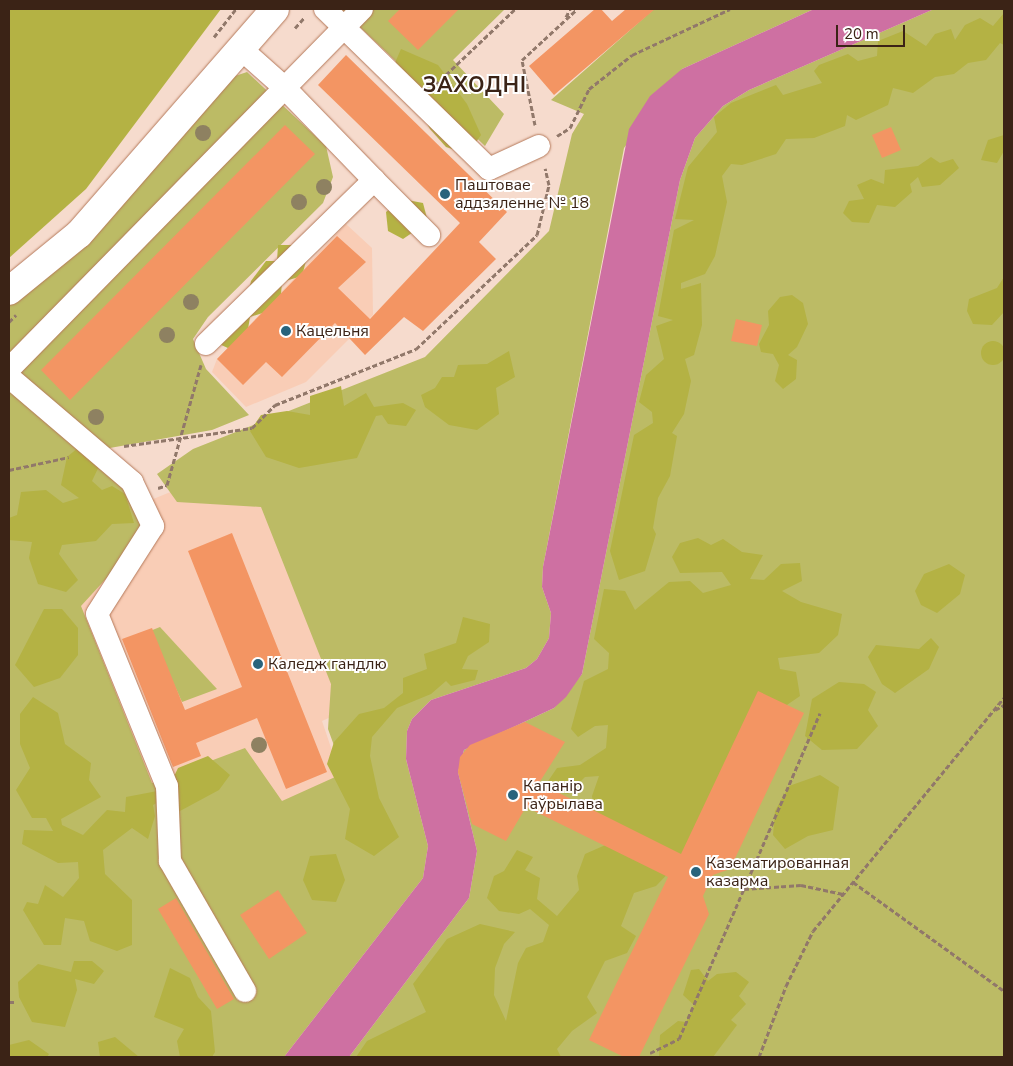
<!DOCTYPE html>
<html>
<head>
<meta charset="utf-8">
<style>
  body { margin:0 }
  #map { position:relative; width:1013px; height:1066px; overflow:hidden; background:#f6dbcd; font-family:"Nunito Sans",sans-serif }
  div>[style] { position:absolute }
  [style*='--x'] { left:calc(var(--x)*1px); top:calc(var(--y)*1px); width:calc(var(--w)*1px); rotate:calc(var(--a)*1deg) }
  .built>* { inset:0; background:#f9cdb6 }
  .green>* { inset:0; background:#bcbb65 }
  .forest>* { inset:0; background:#b4b244 }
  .round { border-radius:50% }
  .water>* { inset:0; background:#ce70a2 }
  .building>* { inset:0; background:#f39563 }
  .path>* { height:3px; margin-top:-1.5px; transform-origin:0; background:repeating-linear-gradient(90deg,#91786a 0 5px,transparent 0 7.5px) }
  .roads { filter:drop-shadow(0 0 1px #b5795a) drop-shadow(0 0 1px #b5795a) }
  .minor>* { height:22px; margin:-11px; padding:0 11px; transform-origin:11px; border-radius:11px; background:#fff }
  .major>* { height:28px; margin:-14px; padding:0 14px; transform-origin:14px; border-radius:14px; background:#fff }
  .trees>* { width:16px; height:16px; margin:-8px; border-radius:50%; background:#8e8161 }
  .dots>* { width:14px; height:14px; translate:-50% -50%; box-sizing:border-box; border:2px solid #fff; border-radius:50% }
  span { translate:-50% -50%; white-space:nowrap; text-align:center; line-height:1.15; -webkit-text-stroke:4px #fff; paint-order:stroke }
  .poi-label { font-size:16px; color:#3b2316 }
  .left { translate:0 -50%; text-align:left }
  .district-label { font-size:21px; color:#3b2316; font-weight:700; letter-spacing:1px }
  .frame { position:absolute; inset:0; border:10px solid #3b2316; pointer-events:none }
  .scale { position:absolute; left:836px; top:25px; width:69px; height:22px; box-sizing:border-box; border:2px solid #3b2316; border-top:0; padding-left:6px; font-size:15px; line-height:18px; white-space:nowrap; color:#3b2316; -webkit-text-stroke:4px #fff; paint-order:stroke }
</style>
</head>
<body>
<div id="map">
  <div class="built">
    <i style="clip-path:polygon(346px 224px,372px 248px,373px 315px,306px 382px,246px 407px,212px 372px,217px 359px)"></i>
    <i style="clip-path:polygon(477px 457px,446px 664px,322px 721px,358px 828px,314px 925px,25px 706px,72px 532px,200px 480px)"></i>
  </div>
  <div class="green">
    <i style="clip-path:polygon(341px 9px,505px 9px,453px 60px,504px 114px,485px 146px)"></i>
    <i style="clip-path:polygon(654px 9px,814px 9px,682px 69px,624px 148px,543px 567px,542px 587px,551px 613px,549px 638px,537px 659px,526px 668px,431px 700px,412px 719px,407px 731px,406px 759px,428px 846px,423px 878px,284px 1057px,9px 1057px,9px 391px,125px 489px,143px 518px,135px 547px,81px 606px,152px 783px,245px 748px,282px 801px,344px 773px,328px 729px,331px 684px,261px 507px,177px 502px,157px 474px,193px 449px,425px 357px,549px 231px,572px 134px,584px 114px,551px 100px)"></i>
    <i style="clip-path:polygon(934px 9px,1004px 9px,1004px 1057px,349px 1057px,469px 898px,477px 851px,458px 772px,464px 750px,554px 708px,582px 674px,680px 180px,695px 138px,723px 106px,749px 90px)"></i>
    <i style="clip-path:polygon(247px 72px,326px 146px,333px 177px,323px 203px,208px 317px,193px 339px,206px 369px,249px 415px,212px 430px,104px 449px,9px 366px,9px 303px,232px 77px)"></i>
    <i style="clip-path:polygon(160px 627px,217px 689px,182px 702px,150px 631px)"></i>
  </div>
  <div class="forest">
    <i style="clip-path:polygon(9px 9px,221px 9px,86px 189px,9px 258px)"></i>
    <i style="clip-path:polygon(1004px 13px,1004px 45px,1000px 43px,986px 60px,968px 63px,954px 74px,935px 77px,913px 93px,893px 88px,888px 105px,856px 120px,847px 115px,845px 126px,814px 138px,786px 139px,776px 154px,742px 165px,731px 164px,722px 176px,727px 202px,715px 256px,705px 274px,681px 283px,681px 289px,701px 283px,702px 325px,694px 355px,685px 359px,691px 381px,684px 414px,672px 433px,677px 436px,670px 476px,658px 498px,653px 528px,656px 534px,645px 571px,619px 580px,610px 551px,634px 435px,653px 423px,652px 412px,639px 402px,646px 375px,664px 359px,656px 326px,673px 320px,658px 316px,674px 230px,694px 220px,675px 219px,688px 167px,717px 132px,714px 117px,731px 103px,776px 85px,783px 95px,822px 83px,814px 71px,819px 65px,848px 54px,858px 61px,877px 56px,878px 41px,903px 31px,926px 46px,935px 34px,951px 29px,955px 40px,965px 25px,980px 18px,993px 26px)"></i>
    <i style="clip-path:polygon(401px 49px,438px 65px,467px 104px,481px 135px,468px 154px,446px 147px,430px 129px,394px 65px)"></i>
    <i style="clip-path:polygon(1004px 135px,1004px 151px,997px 163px,981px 160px,988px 140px)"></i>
    <i style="clip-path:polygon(931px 157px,940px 163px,953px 159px,959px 168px,940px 185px,922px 187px,918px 177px,910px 184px,912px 192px,895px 207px,877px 205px,869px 223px,852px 222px,843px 213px,849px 201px,864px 199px,857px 185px,871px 179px,884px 184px,885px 170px,918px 166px)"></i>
    <i style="clip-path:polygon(402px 199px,423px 203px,428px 222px,403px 239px,388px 231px,386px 212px)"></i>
    <i style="clip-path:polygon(278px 245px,293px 245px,306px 261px,302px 276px,282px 282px,281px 294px,269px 311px,250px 317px,248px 329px,230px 349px,217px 343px,218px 317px,246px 303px,251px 281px,266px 261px,277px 261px)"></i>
    <i style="clip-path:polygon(1004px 277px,1004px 312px,992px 325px,973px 324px,967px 311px,969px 299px,997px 288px)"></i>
    <i style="clip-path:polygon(792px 295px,803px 303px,808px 324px,797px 347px,788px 355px,797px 360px,796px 379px,783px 389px,775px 381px,779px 365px,773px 354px,761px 352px,759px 344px,769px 325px,768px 311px,780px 297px)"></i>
    <i class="round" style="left:981px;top:341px;width:24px;height:24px"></i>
    <i style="clip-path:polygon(509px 351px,515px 377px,496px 388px,499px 414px,477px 430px,449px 425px,425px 407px,421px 395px,435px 388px,442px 377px,454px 377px,458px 365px,487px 364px)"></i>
    <i style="clip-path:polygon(341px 386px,344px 406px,366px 393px,374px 407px,403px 403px,416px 410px,406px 426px,388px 424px,382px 415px,376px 416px,357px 458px,299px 468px,266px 457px,250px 431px,261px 415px,287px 411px,310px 415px,310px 396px)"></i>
    <i style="clip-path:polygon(79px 447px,101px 462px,92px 481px,102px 490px,112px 486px,125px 494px,134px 523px,112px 524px,96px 541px,62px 545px,59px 554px,78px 580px,66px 592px,38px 584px,29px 558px,32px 542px,9px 540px,9px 518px,17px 515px,21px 492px,46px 490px,63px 503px,79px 498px,61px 485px,67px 457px)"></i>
    <i style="clip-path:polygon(698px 538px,711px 545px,723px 539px,742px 552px,763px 555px,750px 579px,764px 580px,781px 564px,800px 563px,802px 581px,782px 591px,801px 602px,842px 614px,838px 635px,819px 653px,778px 658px,780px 669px,796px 672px,800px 696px,781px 709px,703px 837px,656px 886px,634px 893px,621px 926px,636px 936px,627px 953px,605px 961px,587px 997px,597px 1013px,572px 1031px,557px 1049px,561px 1057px,356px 1057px,367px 1041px,426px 1012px,413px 984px,447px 939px,480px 924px,515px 932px,504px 944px,495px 968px,494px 995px,506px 1021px,518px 963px,526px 948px,543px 942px,549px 925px,530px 909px,519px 914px,499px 911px,487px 898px,494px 876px,504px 871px,517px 850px,533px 857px,525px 870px,540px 878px,537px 899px,557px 916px,579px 890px,577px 876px,585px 854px,610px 843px,597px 832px,592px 796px,599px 776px,585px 777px,568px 794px,542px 790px,557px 768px,580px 765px,606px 748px,608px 725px,595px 726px,578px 737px,571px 729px,584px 681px,608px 669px,609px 653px,594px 639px,604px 589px,625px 591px,635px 610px,669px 582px,690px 581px,703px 593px,731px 585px,722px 572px,680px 573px,672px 557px,680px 543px)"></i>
    <i style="clip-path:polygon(949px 564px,965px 575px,960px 594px,937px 613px,921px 605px,915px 591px,924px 574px)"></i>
    <i style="clip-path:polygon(44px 609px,62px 609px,78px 628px,78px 655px,60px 678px,34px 687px,15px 665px)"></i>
    <i style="clip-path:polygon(463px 617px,490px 624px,489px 642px,468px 656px,462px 669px,478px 670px,475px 680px,451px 686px,446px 681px,431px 694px,397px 708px,372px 737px,370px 756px,379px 798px,399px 837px,374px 856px,345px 839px,350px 809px,327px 764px,334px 742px,359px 714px,384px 708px,403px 693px,403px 678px,427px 669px,424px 654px,456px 643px)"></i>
    <i style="clip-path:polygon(931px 638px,939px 647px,929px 669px,895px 693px,882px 684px,868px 657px,876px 645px,919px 649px)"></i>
    <i style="clip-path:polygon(839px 682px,864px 684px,876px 692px,868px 710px,878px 726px,857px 749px,822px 750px,805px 736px,812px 699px)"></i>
    <i style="clip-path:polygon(33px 697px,58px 713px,65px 744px,91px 763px,89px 780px,101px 797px,61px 819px,62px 825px,83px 835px,107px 810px,125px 812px,126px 797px,168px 789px,178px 768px,208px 756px,230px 775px,219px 790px,180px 811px,162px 800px,153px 805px,155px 816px,148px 839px,132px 828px,103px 850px,105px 874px,132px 900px,132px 945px,117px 951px,90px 941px,84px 921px,65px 918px,61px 945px,44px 945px,23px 910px,27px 902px,38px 904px,45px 885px,63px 897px,79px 878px,78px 862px,58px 863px,22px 844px,24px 830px,53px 831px,46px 818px,32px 818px,16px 790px,30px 768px,20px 744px,20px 714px)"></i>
    <i style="clip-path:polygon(820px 775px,839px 787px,833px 830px,808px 836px,785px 849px,773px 835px,775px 811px,789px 786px)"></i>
    <i style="clip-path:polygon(336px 854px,345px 880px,336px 902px,312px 900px,303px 880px,310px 856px)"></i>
    <i style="clip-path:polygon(74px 961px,92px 961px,104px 971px,94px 984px,75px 979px,77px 990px,65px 1027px,32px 1022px,19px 997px,18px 982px,38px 964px,71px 972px)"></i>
    <i style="clip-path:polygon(170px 968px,190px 978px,198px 997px,211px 1011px,215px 1052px,212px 1057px,180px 1057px,177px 1041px,184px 1029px,154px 1017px)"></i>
    <i style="clip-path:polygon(699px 969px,708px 981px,717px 974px,736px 972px,749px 982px,739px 996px,746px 1004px,731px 1020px,737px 1025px,713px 1057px,659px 1057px,660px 1035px,678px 1021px,686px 1022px,694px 1005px,683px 995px,691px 970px)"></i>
    <i style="clip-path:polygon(115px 1037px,139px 1057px,100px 1057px,98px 1042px)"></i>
    <i style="clip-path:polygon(29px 1040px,49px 1054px,47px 1057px,9px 1057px,9px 1045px)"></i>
  </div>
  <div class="water">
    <i style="clip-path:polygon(814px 9px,934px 9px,749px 90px,723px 106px,695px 138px,680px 180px,582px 674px,566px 697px,554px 708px,464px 750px,458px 772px,477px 851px,469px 898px,349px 1057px,284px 1057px,423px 878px,428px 846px,406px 759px,407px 731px,412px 719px,431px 700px,526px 668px,537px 659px,549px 638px,551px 613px,542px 587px,543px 567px,629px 129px,650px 96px,682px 69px)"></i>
  </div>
  <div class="building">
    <i style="clip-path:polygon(400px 9px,459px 9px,418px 50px,388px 21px)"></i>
    <i style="clip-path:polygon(595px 9px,601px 9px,612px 21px,626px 9px,655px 9px,554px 95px,529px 66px)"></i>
    <i style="clip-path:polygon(346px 55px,507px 212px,479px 242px,496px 259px,423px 331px,404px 317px,365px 355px,335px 323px,282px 377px,266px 362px,243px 385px,217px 359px,337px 236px,366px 262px,338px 288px,370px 319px,460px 223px,318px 85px)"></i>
    <i style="clip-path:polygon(285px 125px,315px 154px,70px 400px,41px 370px)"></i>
    <i style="clip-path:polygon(891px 127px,901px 150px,882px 158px,872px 135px)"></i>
    <i style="clip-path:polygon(736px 319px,762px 325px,757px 346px,731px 341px)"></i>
    <i style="clip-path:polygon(232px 533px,327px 772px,286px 789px,257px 718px,196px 743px,201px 756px,173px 767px,122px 639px,152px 628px,185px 710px,242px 687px,188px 551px)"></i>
    <i style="clip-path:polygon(758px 691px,804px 713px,730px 869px,713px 875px,703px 896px,709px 914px,639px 1057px,624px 1057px,589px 1040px,668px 877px,526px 807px,506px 841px,472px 824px,458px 772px,460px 757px,470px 745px,525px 722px,565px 742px,539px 783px,681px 854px)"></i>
    <i style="clip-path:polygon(278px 890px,307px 933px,269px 959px,240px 915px)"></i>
    <i style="clip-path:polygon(176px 898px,234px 999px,217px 1009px,158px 909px)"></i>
  </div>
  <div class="path">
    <i style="--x:566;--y:17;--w:9;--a:-63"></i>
    <i style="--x:295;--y:28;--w:13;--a:-48"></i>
    <i style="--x:214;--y:37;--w:36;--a:-52"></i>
    <i style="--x:435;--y:85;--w:110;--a:-43.5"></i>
    <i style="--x:535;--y:125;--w:66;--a:-101.3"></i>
    <i style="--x:522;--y:60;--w:75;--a:-42.8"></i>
    <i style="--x:557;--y:136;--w:15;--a:-32"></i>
    <i style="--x:570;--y:128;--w:43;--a:-64"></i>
    <i style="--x:589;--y:89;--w:55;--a:-38.3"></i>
    <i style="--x:632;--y:55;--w:108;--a:-25.1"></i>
    <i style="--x:9;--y:322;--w:10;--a:-45"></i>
    <i style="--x:124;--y:446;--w:129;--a:-8"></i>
    <i style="--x:252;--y:428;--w:33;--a:-45"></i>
    <i style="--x:275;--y:405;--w:152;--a:-21.7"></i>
    <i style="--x:416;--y:349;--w:166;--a:-43.3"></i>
    <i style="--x:537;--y:235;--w:51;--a:-76.5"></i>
    <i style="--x:549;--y:185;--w:17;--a:-103"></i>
    <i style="--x:9;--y:470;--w:61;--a:-12.2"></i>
    <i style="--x:158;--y:488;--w:9;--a:-18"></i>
    <i style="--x:167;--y:485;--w:125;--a:-74.2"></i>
    <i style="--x:995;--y:710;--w:10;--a:-29"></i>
    <i style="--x:853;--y:882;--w:186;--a:35.8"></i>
    <i style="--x:744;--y:889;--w:57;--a:-4"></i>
    <i style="--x:801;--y:885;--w:43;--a:12.1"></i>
    <i style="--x:9;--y:1002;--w:6;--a:0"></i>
    <i style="--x:650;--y:1053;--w:32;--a:-26"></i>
    <i style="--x:679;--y:1039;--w:355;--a:-66.6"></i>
    <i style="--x:759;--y:1057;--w:76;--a:-69.2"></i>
    <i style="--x:786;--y:986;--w:61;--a:-63.9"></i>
    <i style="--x:813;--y:931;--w:301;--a:-50.7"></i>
  </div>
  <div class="roads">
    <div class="minor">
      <i style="--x:325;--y:9;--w:229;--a:44.3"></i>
      <i style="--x:489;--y:169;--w:55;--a:-24.7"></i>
      <i style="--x:374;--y:180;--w:78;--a:45"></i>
      <i style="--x:206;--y:344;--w:235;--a:-44.3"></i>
      <i style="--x:374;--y:180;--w:128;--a:-134.1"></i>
      <i style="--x:285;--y:88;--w:59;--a:-138.4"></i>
      <i style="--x:9;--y:369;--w:504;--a:-45.56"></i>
      <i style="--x:9;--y:377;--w:162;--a:40.5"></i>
      <i style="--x:132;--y:482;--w:49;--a:64.5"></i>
      <i style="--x:153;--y:526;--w:104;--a:122.5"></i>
      <i style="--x:97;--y:614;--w:186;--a:67.9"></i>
      <i style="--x:167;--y:786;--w:75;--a:87.7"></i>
      <i style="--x:170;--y:861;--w:150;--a:60"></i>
    </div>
    <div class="major">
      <i style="--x:9;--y:291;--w:90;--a:-39.2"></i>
      <i style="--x:79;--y:234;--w:298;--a:-48.9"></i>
    </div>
  </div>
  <div class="trees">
    <i style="left:203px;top:133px"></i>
    <i style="left:324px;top:187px"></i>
    <i style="left:299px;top:202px"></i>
    <i style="left:191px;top:302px"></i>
    <i style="left:167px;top:335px"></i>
    <i style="left:96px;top:417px"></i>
    <i style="left:259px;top:745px"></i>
  </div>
  <div class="dots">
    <i style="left:445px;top:194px;background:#28637c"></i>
    <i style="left:286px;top:331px;background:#28637c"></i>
    <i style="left:258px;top:664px;background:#28637c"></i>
    <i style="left:513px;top:795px;background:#28637c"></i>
    <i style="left:696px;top:872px;background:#28637c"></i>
  </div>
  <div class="poi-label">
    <span class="left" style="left:455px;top:194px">Паштовае<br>аддзяленне № 18</span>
    <span class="left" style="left:296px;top:331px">Кацельня</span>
    <span class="left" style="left:268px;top:664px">Каледж гандлю</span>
    <span class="left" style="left:523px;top:795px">Капанір<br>Гаўрылава</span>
    <span class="left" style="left:706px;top:872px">Казематированная<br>казарма</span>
  </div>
  <div class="district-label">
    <span style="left:475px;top:85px">ЗАХОДНІ</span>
  </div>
  <div class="frame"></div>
  <div class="scale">20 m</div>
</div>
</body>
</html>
